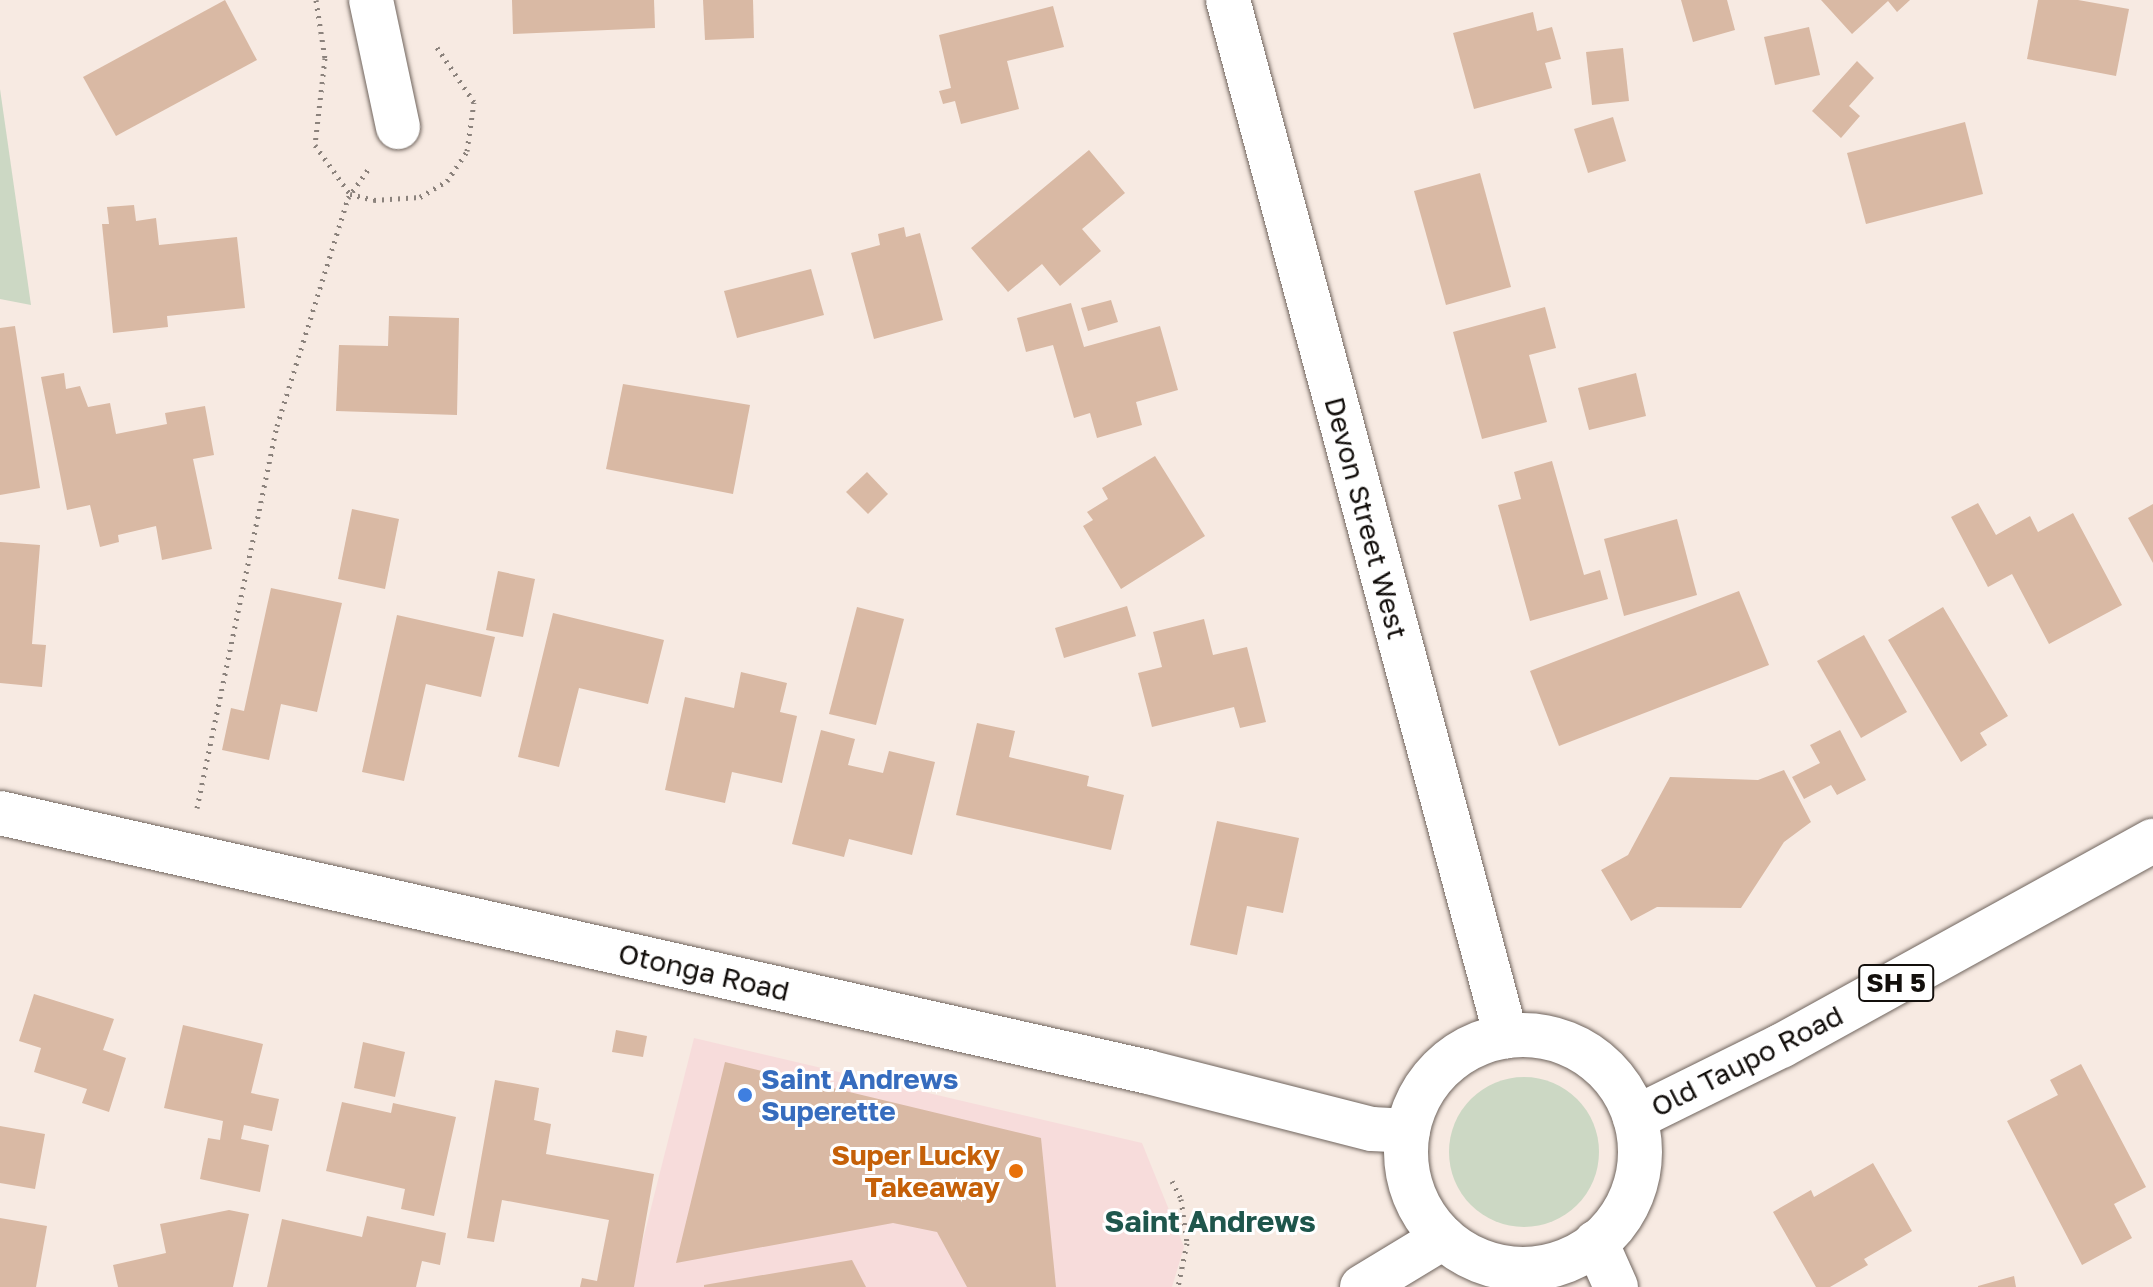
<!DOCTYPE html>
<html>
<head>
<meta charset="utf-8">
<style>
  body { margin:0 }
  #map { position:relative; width:2153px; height:1287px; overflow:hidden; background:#f7eae2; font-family:"Golos Text",sans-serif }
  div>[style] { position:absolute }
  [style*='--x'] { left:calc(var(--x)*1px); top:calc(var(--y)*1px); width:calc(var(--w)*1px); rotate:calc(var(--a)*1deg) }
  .commercial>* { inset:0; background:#f7dcdb }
  .green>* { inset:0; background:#ccd8c4 }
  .round { border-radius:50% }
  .building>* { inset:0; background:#d9b9a4 }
  .path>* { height:5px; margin-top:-2.5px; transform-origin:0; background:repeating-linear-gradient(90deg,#8b827c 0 2px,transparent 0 8px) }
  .roads { filter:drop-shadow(0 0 2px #70655e) drop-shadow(0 0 2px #70655e) }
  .minor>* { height:44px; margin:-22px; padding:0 22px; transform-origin:22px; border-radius:22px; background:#fff }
  .tertiary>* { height:44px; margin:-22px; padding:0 22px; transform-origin:22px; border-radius:22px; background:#fff }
  .secondary>* { height:44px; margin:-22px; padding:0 22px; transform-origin:22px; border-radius:22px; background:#fff }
  .trunk>* { height:44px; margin:-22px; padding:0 22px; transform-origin:22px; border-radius:22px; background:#fff }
  .trunk>.ring { margin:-22px; padding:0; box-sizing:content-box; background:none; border:44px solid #fff; border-radius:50% }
  .dots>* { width:22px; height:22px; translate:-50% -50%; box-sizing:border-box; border:4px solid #fff; border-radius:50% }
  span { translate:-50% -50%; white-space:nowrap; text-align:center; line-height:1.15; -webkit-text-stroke:6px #fff; paint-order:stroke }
  .shield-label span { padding:2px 6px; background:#fff; border:2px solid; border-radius:6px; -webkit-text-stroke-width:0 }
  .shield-label { font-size:26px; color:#130f0c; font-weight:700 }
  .street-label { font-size:28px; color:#130f0c }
  .shop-label { font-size:28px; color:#366cbe; font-weight:700 }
  .left { translate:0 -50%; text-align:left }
  .food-label { font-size:28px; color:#c56008; font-weight:700 }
  .right { translate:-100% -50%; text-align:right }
  .neighbourhood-label { font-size:30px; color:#1f564c; font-weight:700 }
</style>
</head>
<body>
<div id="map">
  <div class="commercial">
    <i style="clip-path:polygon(694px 1038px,1142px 1143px,1184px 1247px,1172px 1287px,631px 1287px)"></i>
  </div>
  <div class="green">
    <i style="clip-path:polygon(0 89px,31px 305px,0 299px)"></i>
    <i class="round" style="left:1449px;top:1077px;width:150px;height:150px"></i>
  </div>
  <div class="building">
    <i style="clip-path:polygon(225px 0,257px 60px,116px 136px,83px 77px)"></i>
    <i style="clip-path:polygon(512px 0,654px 0,655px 28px,513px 34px)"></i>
    <i style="clip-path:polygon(703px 0,753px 0,754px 38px,705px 40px)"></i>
    <i style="clip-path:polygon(1681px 0,1727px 0,1735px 30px,1693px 42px)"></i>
    <i style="clip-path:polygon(1821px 0,1910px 0,1897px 12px,1888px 1px,1852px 34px)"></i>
    <i style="clip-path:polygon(2038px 0,2078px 0,2129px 9px,2116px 76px,2027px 59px)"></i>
    <i style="clip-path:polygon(1053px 6px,1064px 47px,1007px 61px,1019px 109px,961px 124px,955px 101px,943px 104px,939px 91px,951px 88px,939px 35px)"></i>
    <i style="clip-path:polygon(1533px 12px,1537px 31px,1552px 27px,1561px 59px,1545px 63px,1552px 88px,1474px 109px,1453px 33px)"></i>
    <i style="clip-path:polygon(1809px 27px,1820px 75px,1775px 85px,1764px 37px)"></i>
    <i style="clip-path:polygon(1623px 48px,1629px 101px,1592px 105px,1586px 52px)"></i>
    <i style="clip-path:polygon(1857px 61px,1874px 78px,1849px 106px,1860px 116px,1841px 138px,1812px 111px)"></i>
    <i style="clip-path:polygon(1613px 117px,1626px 161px,1588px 173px,1574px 129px)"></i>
    <i style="clip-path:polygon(1965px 122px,1983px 194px,1866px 224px,1847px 153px)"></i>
    <i style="clip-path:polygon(1089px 150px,1125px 193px,1082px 229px,1101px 251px,1060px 286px,1042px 264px,1008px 292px,971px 248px)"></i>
    <i style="clip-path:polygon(1480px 173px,1511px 287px,1446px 305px,1414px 191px)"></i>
    <i style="clip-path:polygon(134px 205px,136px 221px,156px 218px,159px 245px,237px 237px,245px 308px,167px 316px,168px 327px,113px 333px,102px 224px,109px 224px,107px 207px)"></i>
    <i style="clip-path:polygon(904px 227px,906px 237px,920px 233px,943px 320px,874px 339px,851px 253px,880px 245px,878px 234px)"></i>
    <i style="clip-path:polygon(811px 269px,824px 315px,737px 338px,724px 291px)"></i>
    <i style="clip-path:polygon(1111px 300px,1118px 322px,1088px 331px,1081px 308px)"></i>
    <i style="clip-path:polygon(1071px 303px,1084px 347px,1160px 326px,1178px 390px,1136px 402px,1142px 425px,1097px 438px,1090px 413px,1074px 418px,1053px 345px,1026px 352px,1017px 318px)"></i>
    <i style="clip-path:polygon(1545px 307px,1556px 348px,1529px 355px,1547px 422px,1482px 439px,1453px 332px)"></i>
    <i style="clip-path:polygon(389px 316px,459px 318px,457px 415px,336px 411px,339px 345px,388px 346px)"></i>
    <i style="clip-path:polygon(15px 326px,40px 488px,0 495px,0 328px)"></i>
    <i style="clip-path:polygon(64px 373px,66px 389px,80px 386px,88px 407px,110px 403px,116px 434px,167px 424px,165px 413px,205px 406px,214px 455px,193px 459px,212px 549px,162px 560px,156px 526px,118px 535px,119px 542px,100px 547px,90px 505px,67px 510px,41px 377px)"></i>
    <i style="clip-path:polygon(1636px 373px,1646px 416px,1589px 430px,1578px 388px)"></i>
    <i style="clip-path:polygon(623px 384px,750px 405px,733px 494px,606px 469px)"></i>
    <i style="clip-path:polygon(1155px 456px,1205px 536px,1121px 589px,1083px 526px,1093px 520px,1087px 512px,1108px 499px,1102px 488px)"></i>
    <i style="clip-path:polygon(1552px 461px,1584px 575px,1600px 570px,1608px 599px,1530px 621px,1498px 505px,1521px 499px,1514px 472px)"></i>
    <i style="clip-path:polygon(867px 472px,888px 494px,868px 514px,846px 492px)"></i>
    <i style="clip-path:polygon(1978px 503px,1996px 535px,2030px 516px,2038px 532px,2073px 513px,2122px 605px,2049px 644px,2012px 574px,1988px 587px,1951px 517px)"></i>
    <i style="clip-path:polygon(2153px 504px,2153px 563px,2128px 518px)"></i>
    <i style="clip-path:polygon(352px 509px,399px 519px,385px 589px,338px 579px)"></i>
    <i style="clip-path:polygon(1677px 519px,1697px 595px,1624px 616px,1604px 539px)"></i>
    <i style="clip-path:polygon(0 542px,40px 545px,32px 644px,46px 645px,42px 687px,0 683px)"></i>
    <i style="clip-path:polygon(498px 571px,535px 579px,523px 637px,486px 630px)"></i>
    <i style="clip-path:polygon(271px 588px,342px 603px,317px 712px,281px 704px,269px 760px,222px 750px,231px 708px,244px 711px)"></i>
    <i style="clip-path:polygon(1739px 591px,1769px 665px,1559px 746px,1530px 671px)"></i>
    <i style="clip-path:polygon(1127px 606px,1136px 636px,1064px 658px,1055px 628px)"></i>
    <i style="clip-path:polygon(857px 607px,904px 619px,876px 725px,829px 714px)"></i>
    <i style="clip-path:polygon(1943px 607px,2008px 716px,1980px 733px,1987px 745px,1961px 762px,1888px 640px)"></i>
    <i style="clip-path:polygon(553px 613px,664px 640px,648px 704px,579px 688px,559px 767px,518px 757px)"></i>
    <i style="clip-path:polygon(397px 615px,495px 637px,481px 697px,426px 684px,404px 781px,362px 772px)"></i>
    <i style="clip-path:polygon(1204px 619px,1213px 655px,1247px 647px,1266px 722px,1240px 728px,1234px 707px,1152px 727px,1138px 673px,1162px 667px,1153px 632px)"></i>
    <i style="clip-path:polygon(1864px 635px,1907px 712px,1861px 738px,1817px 661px)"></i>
    <i style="clip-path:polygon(741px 672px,787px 683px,780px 712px,797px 716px,782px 783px,732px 772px,725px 803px,665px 790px,685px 697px,734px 708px)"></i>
    <i style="clip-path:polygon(977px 723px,1015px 731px,1009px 757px,1089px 776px,1087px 786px,1124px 795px,1111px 850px,956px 815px)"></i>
    <i style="clip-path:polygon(821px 730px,855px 739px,848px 765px,883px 773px,889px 751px,935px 762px,912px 855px,849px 839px,844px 857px,792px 844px)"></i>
    <i style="clip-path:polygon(1840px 730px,1866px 780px,1837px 795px,1831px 785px,1804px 799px,1792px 777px,1820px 763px,1810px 745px)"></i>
    <i style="clip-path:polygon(1784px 770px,1811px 822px,1784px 842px,1741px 908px,1657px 907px,1631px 921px,1601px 870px,1628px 855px,1670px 777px,1758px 780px)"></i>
    <i style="clip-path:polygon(1217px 821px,1299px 838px,1283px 913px,1247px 906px,1237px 955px,1190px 945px)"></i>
    <i style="clip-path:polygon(34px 994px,114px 1019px,103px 1050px,126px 1058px,109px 1112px,82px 1103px,87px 1089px,34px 1072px,41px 1048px,19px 1041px)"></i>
    <i style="clip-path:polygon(183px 1025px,263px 1044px,251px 1093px,279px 1099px,272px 1131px,244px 1125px,241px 1139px,269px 1145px,260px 1192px,200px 1179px,208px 1138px,220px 1140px,223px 1121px,164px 1108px)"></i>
    <i style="clip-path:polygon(616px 1030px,647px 1036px,643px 1057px,612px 1052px)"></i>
    <i style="clip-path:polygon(363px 1042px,405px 1052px,395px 1097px,354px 1088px)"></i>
    <i style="clip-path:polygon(725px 1062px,1041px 1138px,1056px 1287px,967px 1287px,937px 1232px,893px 1223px,676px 1263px)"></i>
    <i style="clip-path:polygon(2081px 1064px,2146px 1187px,2114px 1204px,2132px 1238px,2082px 1265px,2007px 1121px,2058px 1095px,2050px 1080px)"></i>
    <i style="clip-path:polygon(495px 1080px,539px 1088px,534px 1120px,551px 1124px,546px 1154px,654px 1174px,634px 1287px,580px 1287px,582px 1278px,597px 1281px,609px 1220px,502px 1200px,494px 1242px,467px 1238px)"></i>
    <i style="clip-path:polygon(342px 1102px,391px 1113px,393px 1103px,456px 1117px,434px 1216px,401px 1209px,405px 1189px,326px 1171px)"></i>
    <i style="clip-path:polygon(0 1126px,45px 1134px,35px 1189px,0 1183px)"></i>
    <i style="clip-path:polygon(1873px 1163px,1912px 1231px,1864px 1259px,1868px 1265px,1830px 1287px,1816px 1287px,1773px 1212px,1811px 1190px,1814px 1197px)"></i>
    <i style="clip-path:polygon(229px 1210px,249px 1214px,233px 1287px,118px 1287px,113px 1265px,166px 1253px,160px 1224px)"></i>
    <i style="clip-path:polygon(367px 1216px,446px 1233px,440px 1265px,422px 1261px,416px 1287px,267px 1287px,282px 1219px,362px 1237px)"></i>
    <i style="clip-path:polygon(0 1218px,47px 1226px,36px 1287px,0 1287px)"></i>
    <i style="clip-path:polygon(852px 1260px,866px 1287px,704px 1287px,704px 1285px)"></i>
    <i style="clip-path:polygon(2014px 1276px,2016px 1287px,1978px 1287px,1978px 1286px)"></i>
  </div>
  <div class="path">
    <i style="--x:316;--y:0;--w:59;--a:81.2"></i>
    <i style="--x:325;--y:58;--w:88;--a:96.6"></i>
    <i style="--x:315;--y:145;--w:60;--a:54.5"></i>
    <i style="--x:350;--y:194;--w:25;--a:14"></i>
    <i style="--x:374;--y:200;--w:46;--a:-3.7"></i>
    <i style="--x:420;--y:197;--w:31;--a:-31"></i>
    <i style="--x:447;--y:181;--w:36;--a:-56"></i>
    <i style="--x:467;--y:151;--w:49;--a:-81.9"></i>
    <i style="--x:474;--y:102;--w:71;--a:-124.1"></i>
    <i style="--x:197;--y:808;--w:390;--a:-78.2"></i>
    <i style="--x:277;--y:426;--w:239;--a:-72.7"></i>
    <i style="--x:348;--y:198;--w:37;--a:-55"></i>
    <i style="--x:1172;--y:1181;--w:20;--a:63"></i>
    <i style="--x:1181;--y:1199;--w:44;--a:82.2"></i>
    <i style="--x:1187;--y:1243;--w:45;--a:101.6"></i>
  </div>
  <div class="roads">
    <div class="minor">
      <i style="--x:371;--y:0;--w:130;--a:78"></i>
    </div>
    <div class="tertiary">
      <i style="--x:0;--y:813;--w:1177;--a:12.71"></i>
      <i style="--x:1148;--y:1072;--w:231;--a:14.3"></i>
      <i style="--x:1372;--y:1129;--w:36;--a:3"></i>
    </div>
    <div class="secondary">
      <i style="--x:1228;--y:0;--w:1073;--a:74.98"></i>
      <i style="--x:1596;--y:1242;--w:49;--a:66"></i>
    </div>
    <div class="trunk">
      <i class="ring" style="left:1406px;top:1035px;width:190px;height:190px"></i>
      <i style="--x:1635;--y:1118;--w:163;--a:-26.3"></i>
      <i style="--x:1781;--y:1046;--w:425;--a:-28.9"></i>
      <i style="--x:1362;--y:1287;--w:95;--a:-31.2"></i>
    </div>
  </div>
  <div class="dots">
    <i style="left:745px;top:1095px;background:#3f7fe0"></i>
    <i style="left:1016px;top:1171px;background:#e8710a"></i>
  </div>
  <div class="shield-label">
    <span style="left:1896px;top:983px">SH 5</span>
  </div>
  <div class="street-label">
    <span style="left:1366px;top:518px;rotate:75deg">Devon Street West</span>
    <span style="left:704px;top:972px;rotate:13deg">Otonga Road</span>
    <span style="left:1747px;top:1061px;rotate:-27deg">Old Taupo Road</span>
  </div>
  <div class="shop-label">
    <span class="left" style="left:761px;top:1095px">Saint Andrews<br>Superette</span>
  </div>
  <div class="food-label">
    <span class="right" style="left:1000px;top:1171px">Super Lucky<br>Takeaway</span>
  </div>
  <div class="neighbourhood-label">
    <span style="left:1210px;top:1221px">Saint Andrews</span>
  </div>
</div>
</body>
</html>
